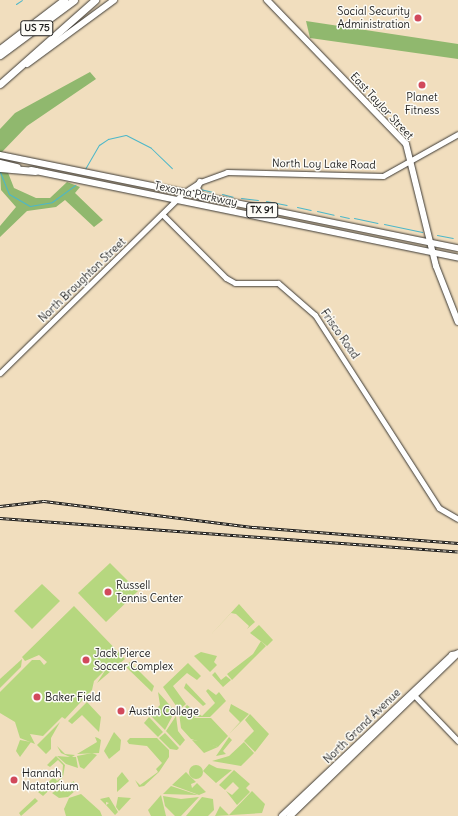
<!DOCTYPE html>
<html>
<head>
<meta charset="utf-8">
<style>
  body { margin:0 }
  #map { position:relative; width:458px; height:816px; overflow:hidden; background:#f1debe; font-family:Delius,sans-serif }
  div>[style] { position:absolute }
  [style*='--x'] { left:calc(var(--x)*1px); top:calc(var(--y)*1px); width:calc(var(--w)*1px); rotate:calc(var(--a)*1deg) }
  .green>* { inset:0; background:#b6d77f }
  .round { border-radius:50% }
  .forest>* { inset:0; background:#90b86e }
  .stream>* { height:1px; margin:-0.5px; padding:0 0.5px; transform-origin:0.5px; border-radius:0.5px; background:#4cb7c9 }
  .roads { filter:drop-shadow(0 0 1px #3c3934) drop-shadow(0 0 1px #3c3934) }
  .minor>* { height:5px; margin:-2.5px; padding:0 2.5px; transform-origin:2.5px; border-radius:2.5px; background:#fff }
  .major>* { height:6px; margin:-3px; padding:0 3px; transform-origin:3px; border-radius:3px; background:#fff }
  .highway>* { height:7px; margin:-3.5px; padding:0 3.5px; transform-origin:3.5px; border-radius:3.5px; background:#fff }
  .rail>* { height:2.5px; margin-top:-1.25px; transform-origin:0; background:repeating-linear-gradient(90deg,#fdfcf7 0 3px,#1c1c1c 0 6px); box-sizing:border-box; border-block:1px solid #1c1c1c }
  .dots>* { width:11px; height:11px; translate:-50% -50%; box-sizing:border-box; border:2px solid #fdfcf7; border-radius:50% }
  span { translate:-50% -50%; white-space:nowrap; text-align:center; line-height:1.15; -webkit-text-stroke:3px #fdfcf7; paint-order:stroke }
  .shield-label span { padding:1px 3px; background:#fdfcf7; border:1px solid; border-radius:3px; -webkit-text-stroke-width:0 }
  .shield-label { font-size:10px; color:#1c1c1c; font-weight:700 }
  .poi-label { font-size:11px; color:#1c1c1c }
  .right { translate:-100% -50%; text-align:right }
  .left { translate:0 -50%; text-align:left }
  .street-label { font-size:11px; color:#1c1c1c }
</style>
</head>
<body>
<div id="map">
  <div class="green">
    <i style="clip-path:polygon(110px 563px,138px 591px,106px 622px,78px 593px)"></i>
    <i style="clip-path:polygon(42px 584px,60px 601px,32px 629px,14px 611px)"></i>
    <i style="clip-path:polygon(239px 604px,255px 622px,247px 629px,249px 626px,236px 614px,231px 613px,207px 639px)"></i>
    <i style="clip-path:polygon(74px 606px,125px 659px,97px 683px,106px 669px,94px 681px,92px 690px,65px 719px,62px 717px,43px 736px,30px 734px,35px 744px,20px 738px,15px 722px,0 713px,0 692px,32px 660px,40px 660px,44px 665px,47px 662px,39px 655px,25px 661px,22px 657px)"></i>
    <i style="clip-path:polygon(259px 625px,273px 640px,267px 646px,250px 633px)"></i>
    <i style="clip-path:polygon(261px 641px,266px 646px,232px 680px,227px 674px,253px 654px)"></i>
    <i style="clip-path:polygon(201px 652px,217px 656px,214px 662px,217px 665px,210px 672px,194px 656px)"></i>
    <i style="clip-path:polygon(22px 659px,21px 667px,0 688px,0 679px)"></i>
    <i style="clip-path:polygon(130px 662px,154px 686px,152px 692px,125px 666px)"></i>
    <i style="clip-path:polygon(188px 663px,201px 676px,197px 680px,187px 673px,173px 686px,186px 704px,179px 710px,163px 687px)"></i>
    <i style="clip-path:polygon(215px 672px,221px 680px,226px 676px,231px 680px,223px 687px,212px 675px)"></i>
    <i style="clip-path:polygon(186px 683px,206px 704px,203px 706px,184px 688px)"></i>
    <i style="clip-path:polygon(208px 689px,216px 695px,219px 692px,226px 701px,210px 717px,194px 717px,185px 707px,187px 705px,202px 716px,215px 703px,206px 691px)"></i>
    <i style="clip-path:polygon(158px 692px,175px 711px,165px 730px,150px 715px,160px 705px)"></i>
    <i style="clip-path:polygon(87px 702px,101px 717px,99px 732px,82px 715px,72px 724px,68px 721px)"></i>
    <i style="clip-path:polygon(231px 704px,249px 714px,229px 734px,240px 722px,229px 711px)"></i>
    <i style="clip-path:polygon(184px 708px,195px 718px,211px 718px,228px 736px,218px 747px,191px 739px,181px 728px,179px 713px)"></i>
    <i style="clip-path:polygon(250px 714px,269px 734px,255px 752px,244px 741px,254px 731px,245px 720px)"></i>
    <i style="clip-path:polygon(176px 716px,178px 731px,185px 740px,180px 746px,166px 731px)"></i>
    <i style="clip-path:polygon(149px 717px,163px 732px,158px 737px,144px 723px)"></i>
    <i style="clip-path:polygon(60px 722px,51px 738px,51px 749px,46px 754px,37px 745px)"></i>
    <i style="clip-path:polygon(114px 732px,121px 740px,120px 750px,109px 759px,104px 751px)"></i>
    <i style="clip-path:polygon(165px 733px,179px 748px,177px 750px,170px 749px,159px 738px)"></i>
    <i style="clip-path:polygon(95px 737px,98px 738px,101px 740px,99px 753px,77px 754px,97px 742px)"></i>
    <i style="clip-path:polygon(229px 737px,232px 740px,223px 751px,226px 754px,216px 756px)"></i>
    <i style="clip-path:polygon(130px 738px,157px 738px,169px 750px,169px 757px,159px 772px,144px 786px,139px 787px,135px 780px,140px 785px,158px 772px,156px 769px,162px 763px,147px 746px,129px 744px,127px 741px)"></i>
    <i style="clip-path:polygon(20px 740px,31px 742px,20px 757px,16px 751px)"></i>
    <i style="clip-path:polygon(192px 740px,202px 741px,218px 747px,204px 753px)"></i>
    <i style="clip-path:polygon(244px 742px,254px 753px,241px 766px,212px 761px,229px 756px)"></i>
    <i style="clip-path:polygon(57px 746px,65px 754px,75px 755px,72px 757px,76px 757px,78px 768px,66px 764px,57px 756px,70px 757px,61px 753px)"></i>
    <i style="clip-path:polygon(92px 753px,97px 755px,84px 769px,80px 767px,77px 756px)"></i>
    <i style="clip-path:polygon(56px 756px,65px 765px,63px 777px,43px 796px,38px 792px,54px 777px,57px 781px,62px 777px,63px 765px,58px 760px,50px 767px,47px 765px)"></i>
    <i style="clip-path:polygon(209px 764px,217px 768px,232px 770px,216px 783px,203px 771px)"></i>
    <i class="round" style="left:189px;top:765px;width:14px;height:14px"></i>
    <i style="clip-path:polygon(234px 770px,250px 784px,246px 788px,250px 792px,237px 805px,226px 791px,232px 795px,239px 788px,233px 782px,225px 790px,219px 785px)"></i>
    <i style="clip-path:polygon(122px 772px,129px 781px,117px 792px,117px 778px)"></i>
    <i style="clip-path:polygon(186px 772px,196px 782px,191px 784px,192px 788px,197px 783px,206px 792px,199px 795px,172px 785px)"></i>
    <i style="clip-path:polygon(74px 781px,75px 791px,68px 797px,59px 798px,52px 793px)"></i>
    <i style="clip-path:polygon(171px 786px,198px 795px,163px 794px)"></i>
    <i style="clip-path:polygon(252px 791px,265px 804px,262px 813px,215px 816px,220px 806px,229px 815px)"></i>
    <i style="clip-path:polygon(81px 794px,100px 811px,102px 816px,66px 816px,64px 809px,69px 798px)"></i>
    <i style="clip-path:polygon(161px 795px,166px 816px,151px 816px,148px 810px)"></i>
    <i style="clip-path:polygon(163px 796px,181px 799px,199px 797px,181px 816px,175px 816px,165px 806px)"></i>
    <i style="clip-path:polygon(109px 797px,118px 812px,115px 815px,106px 805px,109px 803px,106px 802px,106px 805px,100px 799px)"></i>
    <i style="clip-path:polygon(118px 797px,131px 798px,119px 811px,116px 807px)"></i>
    <i style="clip-path:polygon(202px 797px,213px 799px,214px 810px,208px 816px,186px 816px)"></i>
    <i style="clip-path:polygon(35px 798px,38px 801px,21px 816px,19px 813px)"></i>
  </div>
  <div class="forest">
    <i style="clip-path:polygon(306px 21px,458px 44px,458px 59px,310px 38px)"></i>
    <i style="clip-path:polygon(90px 72px,96px 79px,27px 126px,0 154px,0 129px,15px 113px)"></i>
    <i style="clip-path:polygon(0 170px,7px 170px,14px 188px,36px 198px,50px 198px,67px 182px,80px 187px,75px 193px,103px 220px,94px 227px,65px 200px,56px 207px,27px 211px,0 237px,0 226px,16px 207px,1px 190px)"></i>
  </div>
  <div class="stream">
    <i style="--x:16;--y:4;--w:7;--a:-34"></i>
    <i style="--x:85;--y:169;--w:28;--a:-60"></i>
    <i style="--x:99;--y:145;--w:11;--a:-34"></i>
    <i style="--x:108;--y:139;--w:18;--a:-13"></i>
    <i style="--x:126;--y:135;--w:28;--a:27"></i>
    <i style="--x:151;--y:148;--w:29;--a:44"></i>
    <i style="--x:0;--y:172;--w:24;--a:68"></i>
    <i style="--x:9;--y:194;--w:24;--a:30"></i>
    <i style="--x:30;--y:206;--w:22;--a:-10"></i>
    <i style="--x:52;--y:202;--w:29;--a:-36"></i>
    <i style="--x:200;--y:189;--w:13;--a:13"></i>
    <i style="--x:222;--y:194;--w:11;--a:15"></i>
    <i style="--x:241;--y:198;--w:17;--a:7"></i>
    <i style="--x:266;--y:201;--w:21;--a:11"></i>
    <i style="--x:297;--y:207;--w:14;--a:12"></i>
    <i style="--x:317;--y:211;--w:17;--a:13"></i>
    <i style="--x:340;--y:216;--w:9;--a:13"></i>
    <i style="--x:354;--y:218;--w:24;--a:12"></i>
    <i style="--x:384;--y:224;--w:39;--a:12"></i>
    <i style="--x:437;--y:235;--w:16;--a:11"></i>
  </div>
  <div class="roads">
    <div class="minor">
      <i style="--x:163;--y:215;--w:89;--a:45"></i>
      <i style="--x:226;--y:278;--w:10;--a:29"></i>
      <i style="--x:235;--y:283;--w:43;--a:0"></i>
      <i style="--x:278;--y:283;--w:49;--a:40.9"></i>
      <i style="--x:315;--y:315;--w:229;--a:57.3"></i>
      <i style="--x:439;--y:508;--w:22;--a:30"></i>
      <i style="--x:0;--y:373;--w:257;--a:-44.5"></i>
      <i style="--x:183;--y:193;--w:20;--a:-33"></i>
      <i style="--x:200;--y:182;--w:29;--a:-20"></i>
      <i style="--x:227;--y:172;--w:156;--a:1.5"></i>
      <i style="--x:383;--y:176;--w:86;--a:-29.2"></i>
      <i style="--x:413;--y:694;--w:65;--a:46.2"></i>
    </div>
    <div class="major">
      <i style="--x:267;--y:0;--w:200;--a:46"></i>
      <i style="--x:406;--y:144;--w:126;--a:76.2"></i>
      <i style="--x:436;--y:266;--w:60;--a:68.6"></i>
      <i style="--x:27;--y:64;--w:108;--a:-36.3"></i>
      <i style="--x:0;--y:155;--w:467;--a:11.5"></i>
      <i style="--x:0;--y:163;--w:18;--a:13"></i>
      <i style="--x:31;--y:170;--w:436;--a:11.6"></i>
      <i style="--x:200;--y:182;--w:7;--a:117"></i>
      <i style="--x:197;--y:188;--w:10;--a:66"></i>
      <i style="--x:282;--y:816;--w:234;--a:-43.4"></i>
      <i style="--x:452;--y:655;--w:5;--a:-11"></i>
      <i style="--x:290;--y:816;--w:234;--a:-44.1"></i>
    </div>
    <div class="highway">
      <i style="--x:0;--y:49;--w:81;--a:-37.4"></i>
      <i style="--x:0;--y:55;--w:92;--a:-36.6"></i>
      <i style="--x:0;--y:84;--w:127;--a:-41.5"></i>
      <i style="--x:0;--y:168;--w:35;--a:5"></i>
    </div>
  </div>
  <div class="rail">
    <i style="--x:0;--y:506;--w:44;--a:-6.5"></i>
    <i style="--x:44;--y:501;--w:212;--a:7.1"></i>
    <i style="--x:254;--y:527;--w:205;--a:4.5"></i>
    <i style="--x:0;--y:518;--w:459;--a:4.2"></i>
  </div>
  <div class="dots">
    <i style="left:418px;top:18px;background:#d1495b"></i>
    <i style="left:422px;top:85px;background:#d1495b"></i>
    <i style="left:108px;top:592px;background:#d1495b"></i>
    <i style="left:86px;top:660px;background:#d1495b"></i>
    <i style="left:37px;top:697px;background:#d1495b"></i>
    <i style="left:121px;top:711px;background:#d1495b"></i>
    <i style="left:14px;top:780px;background:#d1495b"></i>
  </div>
  <div class="shield-label">
    <span style="left:37px;top:28px">US 75</span>
    <span style="left:262px;top:210px">TX 91</span>
  </div>
  <div class="poi-label">
    <span class="right" style="left:410px;top:18px">Social Security<br>Administration</span>
    <span style="left:422px;top:104px">Planet<br>Fitness</span>
    <span class="left" style="left:116px;top:592px">Russell<br>Tennis Center</span>
    <span class="left" style="left:94px;top:660px">Jack Pierce<br>Soccer Complex</span>
    <span class="left" style="left:45px;top:697px">Baker Field</span>
    <span class="left" style="left:129px;top:711px">Austin College</span>
    <span class="left" style="left:22px;top:780px">Hannah<br>Natatorium</span>
  </div>
  <div class="street-label">
    <span style="left:382px;top:106px;rotate:47deg">East Taylor Street</span>
    <span style="left:324px;top:164px;rotate:1deg">North Loy Lake Road</span>
    <span style="left:196px;top:194px;rotate:12deg">Texoma Parkway</span>
    <span style="left:82px;top:280px;rotate:-44deg">North Broughton Street</span>
    <span style="left:340px;top:334px;rotate:55deg">Frisco Road</span>
    <span style="left:362px;top:726px;rotate:-44deg">North Grand Avenue</span>
  </div>
</div>
</body>
</html>
